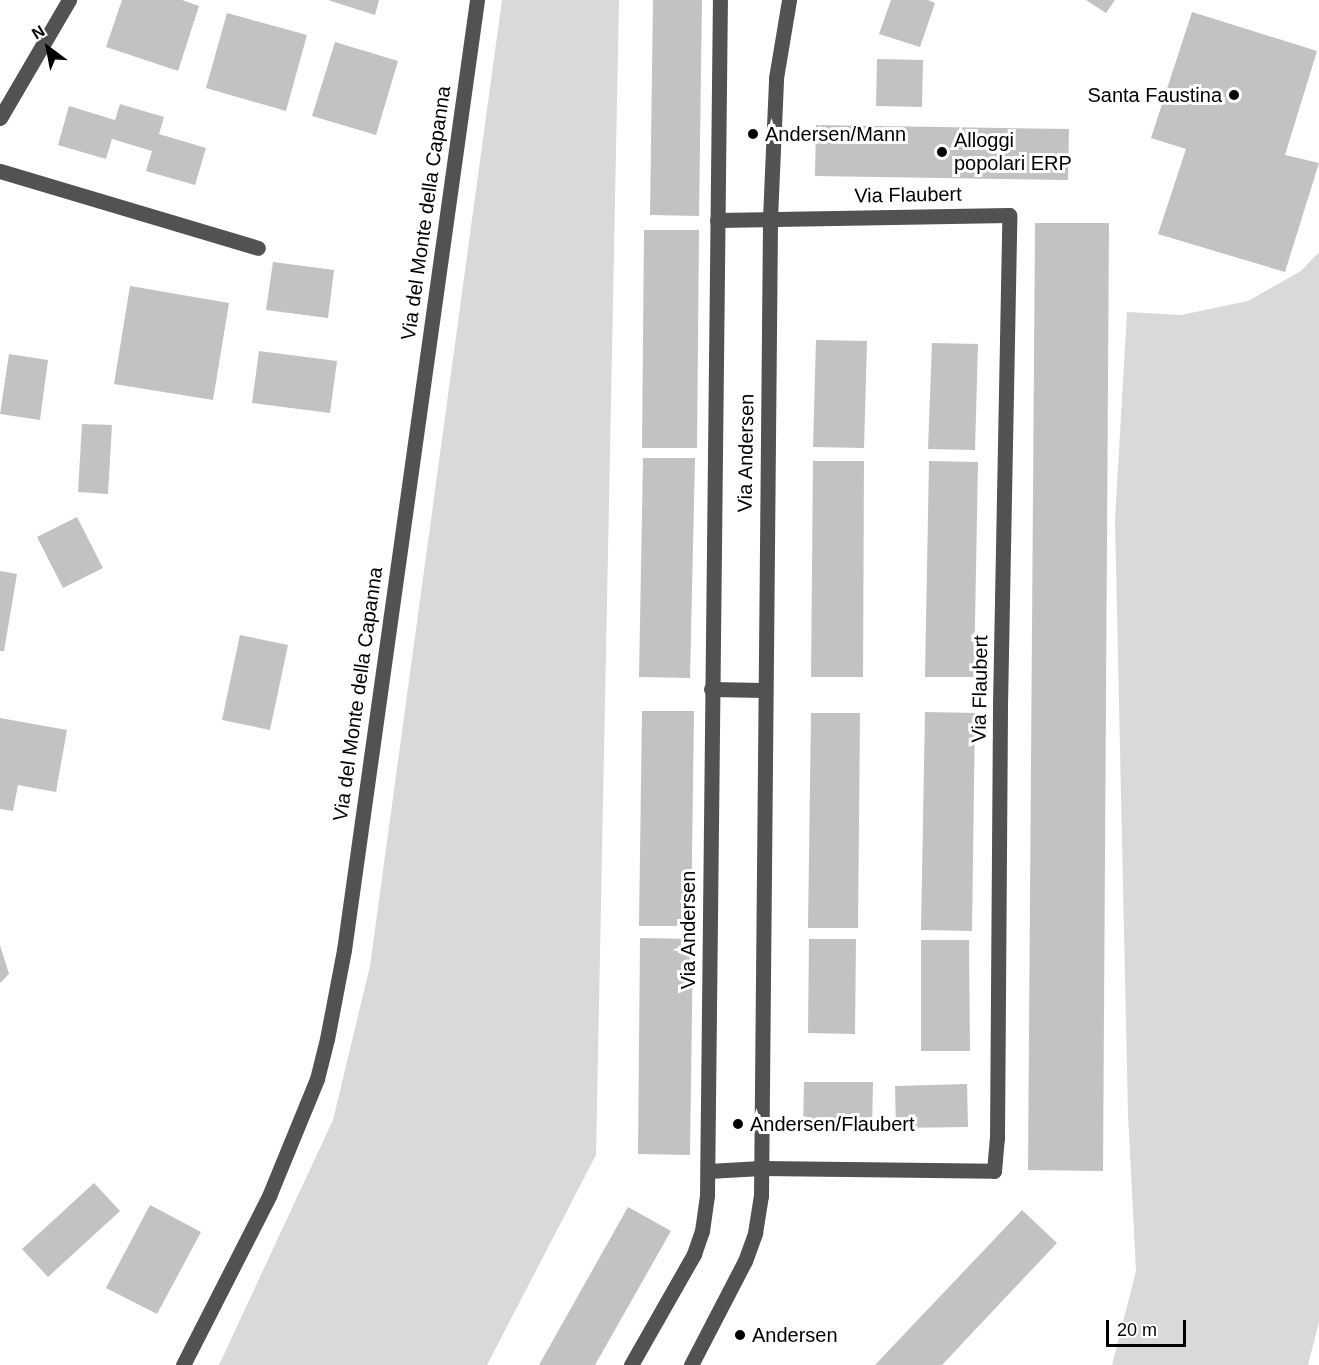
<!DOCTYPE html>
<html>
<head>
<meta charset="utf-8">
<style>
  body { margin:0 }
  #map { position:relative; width:1319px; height:1365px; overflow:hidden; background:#fff; font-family:Helvetica,sans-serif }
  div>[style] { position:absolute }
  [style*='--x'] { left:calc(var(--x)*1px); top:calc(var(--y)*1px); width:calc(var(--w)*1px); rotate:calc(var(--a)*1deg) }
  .green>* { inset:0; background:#d9d9d9 }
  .building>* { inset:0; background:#c2c2c2 }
  .minor>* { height:15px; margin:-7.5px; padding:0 7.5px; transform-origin:7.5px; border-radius:7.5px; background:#525252 }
  .dots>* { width:16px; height:16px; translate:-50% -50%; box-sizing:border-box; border:3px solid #fff; border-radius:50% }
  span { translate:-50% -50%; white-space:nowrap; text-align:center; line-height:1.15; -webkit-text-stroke:6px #fff; paint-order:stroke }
  .poi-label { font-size:20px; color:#000 }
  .right { translate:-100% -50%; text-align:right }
  .left { translate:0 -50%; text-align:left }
  .street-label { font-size:20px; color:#000 }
  .north { position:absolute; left:18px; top:18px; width:60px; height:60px; -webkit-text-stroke:4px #fff; paint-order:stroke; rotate:328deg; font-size:16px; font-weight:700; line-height:24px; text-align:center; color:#000 }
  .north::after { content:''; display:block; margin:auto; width:21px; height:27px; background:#000; clip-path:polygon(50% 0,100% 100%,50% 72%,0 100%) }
  .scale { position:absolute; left:1106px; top:1320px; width:80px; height:27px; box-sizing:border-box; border:3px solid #000; border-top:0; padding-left:8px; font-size:18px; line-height:21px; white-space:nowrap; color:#000; -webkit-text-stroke:4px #fff; paint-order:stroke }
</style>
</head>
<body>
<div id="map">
  <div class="green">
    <i style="clip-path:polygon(502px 0,619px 0,596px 1155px,487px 1365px,219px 1365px,333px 1120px,370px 966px)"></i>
    <i style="clip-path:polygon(1319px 252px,1319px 1322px,1308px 1365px,1112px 1365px,1136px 1271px,1128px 1114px,1115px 520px,1127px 312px,1181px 315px,1248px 301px,1301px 271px)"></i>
  </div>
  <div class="building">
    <i style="clip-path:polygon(122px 0,182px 0,199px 6px,178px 71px,106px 47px)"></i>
    <i style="clip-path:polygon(328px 0,379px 0,375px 15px)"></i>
    <i style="clip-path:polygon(653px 0,702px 0,699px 216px,650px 215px)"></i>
    <i style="clip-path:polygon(891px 0,928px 0,935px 3px,920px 47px,879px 34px)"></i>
    <i style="clip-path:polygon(1086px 0,1115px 0,1106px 13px)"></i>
    <i style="clip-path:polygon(1192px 12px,1317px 51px,1285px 155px,1319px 163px,1285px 272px,1158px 234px,1186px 149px,1151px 138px)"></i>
    <i style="clip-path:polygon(227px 13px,307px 35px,286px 111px,206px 88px)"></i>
    <i style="clip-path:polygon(335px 42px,398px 61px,376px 135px,312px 116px)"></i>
    <i style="clip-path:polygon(877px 59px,923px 60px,922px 107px,876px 106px)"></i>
    <i style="clip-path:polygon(120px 104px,164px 117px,159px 134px,206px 148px,195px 185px,146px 171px,152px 151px,112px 139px,106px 159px,58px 145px,69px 106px,115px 120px)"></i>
    <i style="clip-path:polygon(816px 125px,1069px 129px,1068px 180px,815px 176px)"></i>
    <i style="clip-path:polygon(1035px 223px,1109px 223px,1103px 1171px,1028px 1170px)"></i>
    <i style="clip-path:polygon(644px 230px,699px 230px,697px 448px,642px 448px)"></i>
    <i style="clip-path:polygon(273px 262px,334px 270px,328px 318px,266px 310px)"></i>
    <i style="clip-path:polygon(130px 286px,229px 303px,213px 400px,114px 384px)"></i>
    <i style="clip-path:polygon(816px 340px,867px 341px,864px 448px,813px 447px)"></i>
    <i style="clip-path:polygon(932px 343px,978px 344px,975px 450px,928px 449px)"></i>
    <i style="clip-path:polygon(259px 351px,337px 361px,330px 413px,252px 403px)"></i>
    <i style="clip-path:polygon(9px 354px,48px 360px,40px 420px,0 414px)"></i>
    <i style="clip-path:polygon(82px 424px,112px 425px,108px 494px,78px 492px)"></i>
    <i style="clip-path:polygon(643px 458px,695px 458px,690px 678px,639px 677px)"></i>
    <i style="clip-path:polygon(813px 461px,864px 461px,863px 677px,811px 677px)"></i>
    <i style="clip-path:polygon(929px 461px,978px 462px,974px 677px,925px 677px)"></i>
    <i style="clip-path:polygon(77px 517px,103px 568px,63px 588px,37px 537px)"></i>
    <i style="clip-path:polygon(0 571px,17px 574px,4px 651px,0 651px)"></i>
    <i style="clip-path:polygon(240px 635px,288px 645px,270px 730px,222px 720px)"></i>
    <i style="clip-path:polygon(642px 711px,694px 711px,691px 926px,639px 926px)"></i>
    <i style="clip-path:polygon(925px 712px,975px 713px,972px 931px,921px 930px)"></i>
    <i style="clip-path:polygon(811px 713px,860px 713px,858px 928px,808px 928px)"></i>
    <i style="clip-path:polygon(0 718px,67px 730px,56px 792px,18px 785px,13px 811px,0 809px)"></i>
    <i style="clip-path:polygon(640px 938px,693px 939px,690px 1155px,638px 1154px)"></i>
    <i style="clip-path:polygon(809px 939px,856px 939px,855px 1034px,808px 1033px)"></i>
    <i style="clip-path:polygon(921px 940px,969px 940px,970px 1051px,921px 1051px)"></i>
    <i style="clip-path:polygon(0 945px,9px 974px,0 983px)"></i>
    <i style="clip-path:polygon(804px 1082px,873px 1082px,872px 1128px,803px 1128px)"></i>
    <i style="clip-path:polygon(967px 1084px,968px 1127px,896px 1128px,895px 1086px)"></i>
    <i style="clip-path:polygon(94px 1183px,120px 1211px,48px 1277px,22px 1249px)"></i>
    <i style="clip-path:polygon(150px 1205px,201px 1232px,157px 1314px,106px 1288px)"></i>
    <i style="clip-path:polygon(628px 1207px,671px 1231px,595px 1365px,539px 1365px)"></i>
    <i style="clip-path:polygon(1022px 1210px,1057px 1243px,942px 1365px,875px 1365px)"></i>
  </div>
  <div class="minor">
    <i style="--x:0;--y:118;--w:137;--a:-59.7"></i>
    <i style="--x:0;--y:171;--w:269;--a:16.6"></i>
    <i style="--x:711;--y:689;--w:54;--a:1.1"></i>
    <i style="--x:708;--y:1171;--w:53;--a:-3.2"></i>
    <i style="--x:761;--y:1168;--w:233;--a:0.7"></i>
    <i style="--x:994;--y:1171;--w:32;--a:-85"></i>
    <i style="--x:997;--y:1139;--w:434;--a:-89.6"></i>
    <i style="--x:1000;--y:705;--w:490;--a:-88.9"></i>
    <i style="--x:1009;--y:215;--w:292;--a:179"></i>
    <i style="--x:183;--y:1365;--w:190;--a:-63"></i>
    <i style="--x:269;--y:1196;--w:126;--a:-67.7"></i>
    <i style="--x:317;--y:1079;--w:41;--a:-76"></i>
    <i style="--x:327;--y:1039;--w:91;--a:-79.2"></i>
    <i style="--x:344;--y:950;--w:959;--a:-82.03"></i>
    <i style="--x:631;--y:1365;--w:128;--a:-60.4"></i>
    <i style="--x:694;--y:1254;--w:24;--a:-71"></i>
    <i style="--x:702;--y:1231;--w:36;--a:-82"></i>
    <i style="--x:707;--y:1195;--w:1195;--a:-89.38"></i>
    <i style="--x:691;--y:1365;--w:117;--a:-62.6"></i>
    <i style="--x:745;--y:1261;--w:30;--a:-70"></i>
    <i style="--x:755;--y:1233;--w:37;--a:-81"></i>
    <i style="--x:761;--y:1196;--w:978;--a:-89.47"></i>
    <i style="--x:770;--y:218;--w:140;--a:-87.5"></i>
    <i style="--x:776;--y:78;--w:79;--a:-80.5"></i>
  </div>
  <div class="dots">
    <i style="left:1234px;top:95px;background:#000"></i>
    <i style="left:753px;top:134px;background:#000"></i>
    <i style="left:942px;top:152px;background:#000"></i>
    <i style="left:738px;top:1124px;background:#000"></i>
    <i style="left:740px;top:1335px;background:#000"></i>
  </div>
  <div class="poi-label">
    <span class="right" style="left:1222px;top:95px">Santa Faustina</span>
    <span class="left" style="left:765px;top:134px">Andersen/Mann</span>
    <span class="left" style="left:954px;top:152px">Alloggi<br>popolari ERP</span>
    <span class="left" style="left:750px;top:1124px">Andersen/Flaubert</span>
    <span class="left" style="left:752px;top:1335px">Andersen</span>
  </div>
  <div class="street-label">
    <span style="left:908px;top:195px;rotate:-1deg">Via Flaubert</span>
    <span style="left:426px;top:213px;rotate:-82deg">Via del Monte della Capanna</span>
    <span style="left:746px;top:453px;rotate:-89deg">Via Andersen</span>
    <span style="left:980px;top:689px;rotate:-89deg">Via Flaubert</span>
    <span style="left:358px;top:694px;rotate:-82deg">Via del Monte della Capanna</span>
    <span style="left:688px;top:930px;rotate:-90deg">Via Andersen</span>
  </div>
  <div class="north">N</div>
  <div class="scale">20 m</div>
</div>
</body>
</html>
